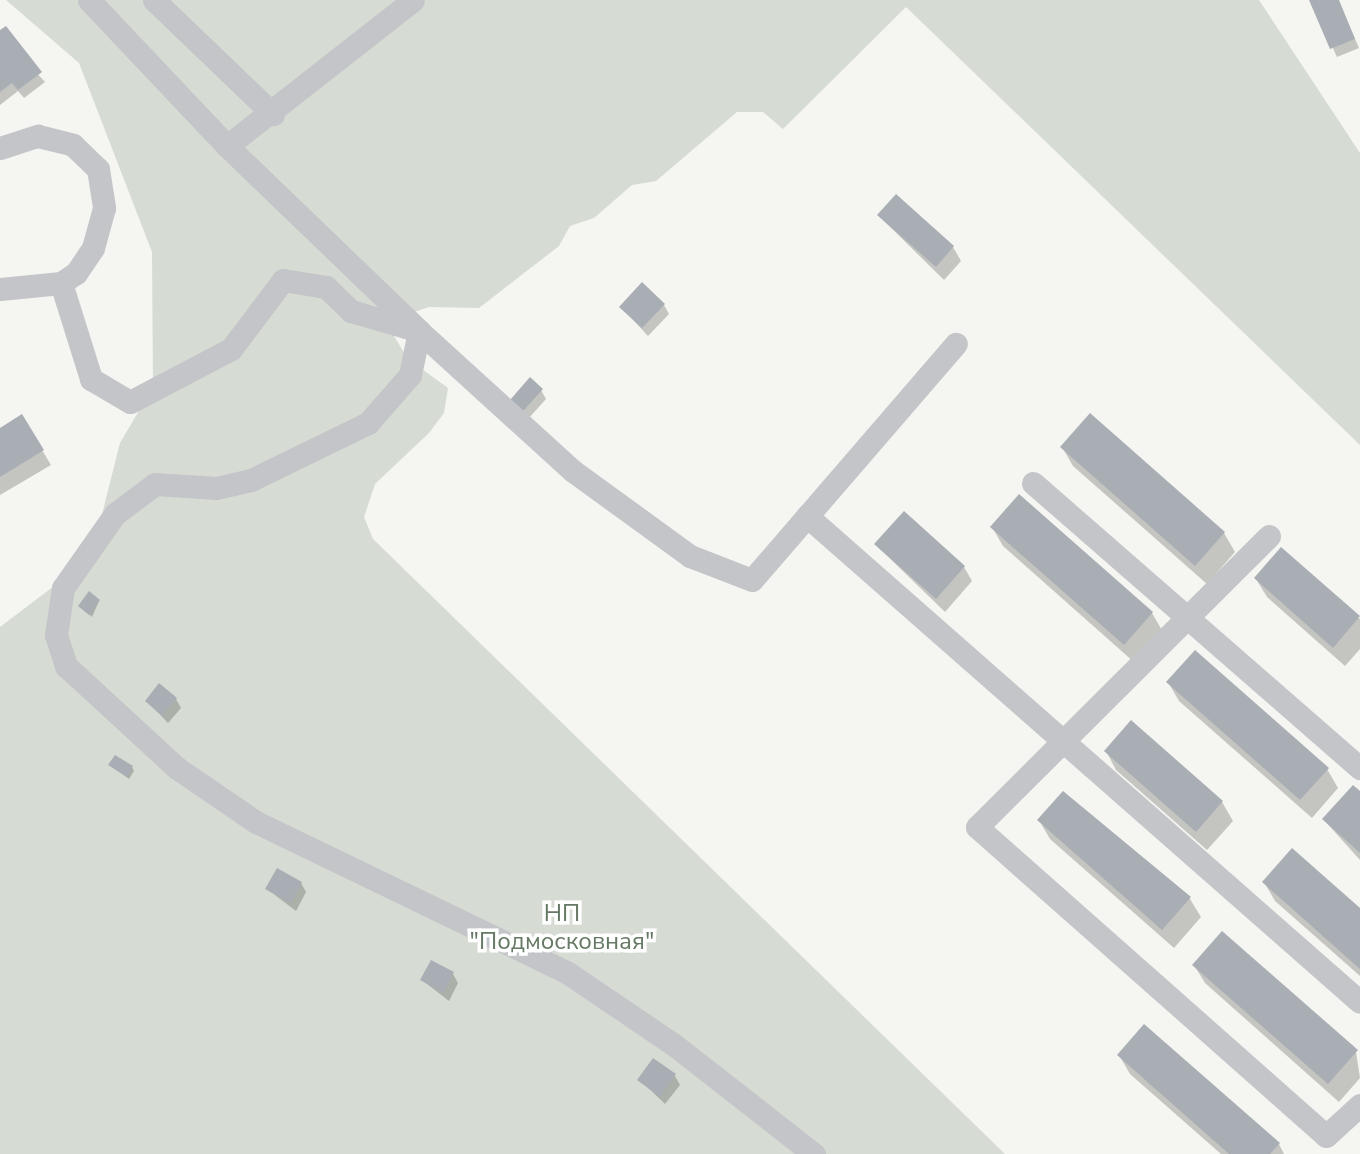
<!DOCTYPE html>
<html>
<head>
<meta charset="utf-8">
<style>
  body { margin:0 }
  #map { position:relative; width:1360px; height:1154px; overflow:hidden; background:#f5f5f2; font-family:"Nunito Sans",sans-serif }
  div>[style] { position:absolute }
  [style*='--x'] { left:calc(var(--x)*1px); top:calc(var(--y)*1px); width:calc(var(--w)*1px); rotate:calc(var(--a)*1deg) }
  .green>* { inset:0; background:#d6dcd3 }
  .shadow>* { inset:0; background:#0003 }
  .building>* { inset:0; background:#a8aeb4 }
  .minor>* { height:23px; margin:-11.5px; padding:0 11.5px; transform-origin:11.5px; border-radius:11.5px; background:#c3c5c9 }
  span { translate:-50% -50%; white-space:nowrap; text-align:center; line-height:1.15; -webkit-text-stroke:7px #fff; paint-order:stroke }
  .park-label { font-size:24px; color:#667964 }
</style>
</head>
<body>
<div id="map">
  <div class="green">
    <i style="clip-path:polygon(6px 0,1259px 0,1360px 153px,1360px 445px,906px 7px,783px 129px,763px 112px,737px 112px,656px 181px,632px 185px,594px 218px,570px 226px,559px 246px,479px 308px,429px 307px,406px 315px,394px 336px,408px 359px,448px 388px,444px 413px,429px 433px,375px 484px,364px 517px,373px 539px,1005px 1154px,0 1154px,0 627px,91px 558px,120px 443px,153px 387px,152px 252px,79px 63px)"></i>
  </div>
  <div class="shadow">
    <i style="clip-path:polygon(1311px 0,1338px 0,1359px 48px,1337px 57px)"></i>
    <i style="clip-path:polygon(0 33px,45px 82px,24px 98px,18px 91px,0 105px)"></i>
    <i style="clip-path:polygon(879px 216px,953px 247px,961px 261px,944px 280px)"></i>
    <i style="clip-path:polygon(664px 305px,669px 314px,648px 336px,621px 307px)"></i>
    <i style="clip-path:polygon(541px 390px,546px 399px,528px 419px,512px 400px)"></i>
    <i style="clip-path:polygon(22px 417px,51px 465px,0 495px,0 430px)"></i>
    <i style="clip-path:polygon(1062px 447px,1224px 533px,1235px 552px,1207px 584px,1073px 466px)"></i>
    <i style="clip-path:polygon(992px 527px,1152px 613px,1163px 632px,1135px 663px,1003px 546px)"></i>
    <i style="clip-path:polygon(876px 545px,964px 567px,972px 581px,945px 612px)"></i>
    <i style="clip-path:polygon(1281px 549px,1360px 619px,1360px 649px,1345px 666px,1267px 597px,1256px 579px)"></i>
    <i style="clip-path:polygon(99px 601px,92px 617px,80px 606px)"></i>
    <i style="clip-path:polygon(1168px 682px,1327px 769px,1338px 788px,1312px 818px,1179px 701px)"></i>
    <i style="clip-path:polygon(176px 699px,181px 708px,168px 723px,147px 701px)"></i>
    <i style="clip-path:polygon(1106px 751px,1222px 802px,1233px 821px,1207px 850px,1116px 770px)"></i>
    <i style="clip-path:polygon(110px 765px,132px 767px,134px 771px,129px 779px)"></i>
    <i style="clip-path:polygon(1063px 793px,1190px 899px,1201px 917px,1174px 948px,1050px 839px,1039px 820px)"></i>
    <i style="clip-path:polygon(1360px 794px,1360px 860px,1324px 820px)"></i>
    <i style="clip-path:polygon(1264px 882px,1360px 911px,1360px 976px,1275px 901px)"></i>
    <i style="clip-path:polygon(301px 883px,306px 892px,296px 911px,267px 889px)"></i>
    <i style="clip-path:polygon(1194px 965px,1356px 1052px,1360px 1078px,1339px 1102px,1205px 983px)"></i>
    <i style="clip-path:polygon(453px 974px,458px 983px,449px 1001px,422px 980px)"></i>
    <i style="clip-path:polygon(1119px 1055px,1279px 1144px,1284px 1154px,1221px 1154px,1130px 1074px)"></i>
    <i style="clip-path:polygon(675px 1076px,680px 1085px,665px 1104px,640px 1080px)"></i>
  </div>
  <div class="building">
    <i style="clip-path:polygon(1309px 0,1339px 0,1355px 39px,1330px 49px)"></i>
    <i style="clip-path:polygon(6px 26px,42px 72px,18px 90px,12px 83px,0 92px,0 30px)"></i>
    <i style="clip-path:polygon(896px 194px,954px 246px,936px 267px,877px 215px)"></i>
    <i style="clip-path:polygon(642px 282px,665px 304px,642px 328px,619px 307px)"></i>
    <i style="clip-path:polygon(530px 377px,543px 389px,523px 411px,510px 400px)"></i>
    <i style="clip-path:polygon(1090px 413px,1225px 532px,1195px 566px,1060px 447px)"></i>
    <i style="clip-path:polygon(22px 414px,44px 450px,0 477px,0 428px)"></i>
    <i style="clip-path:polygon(1019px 494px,1153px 612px,1124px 645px,990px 527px)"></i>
    <i style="clip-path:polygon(904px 511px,965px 566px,936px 599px,874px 544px)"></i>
    <i style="clip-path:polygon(1281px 547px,1360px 616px,1333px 648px,1254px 578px)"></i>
    <i style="clip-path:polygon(89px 591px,100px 600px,89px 615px,78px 606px)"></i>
    <i style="clip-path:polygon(1195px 650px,1329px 768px,1300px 800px,1166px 682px)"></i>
    <i style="clip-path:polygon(159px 683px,177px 698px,162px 716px,145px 701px)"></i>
    <i style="clip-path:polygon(1131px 720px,1223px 801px,1196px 832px,1104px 751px)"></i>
    <i style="clip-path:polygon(115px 755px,133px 766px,127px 777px,108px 765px)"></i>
    <i style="clip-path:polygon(1353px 785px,1360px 791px,1360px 853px,1322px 819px)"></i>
    <i style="clip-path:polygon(1063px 791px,1191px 897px,1162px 930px,1037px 820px)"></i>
    <i style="clip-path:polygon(1292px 848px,1360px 908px,1360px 969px,1262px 882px)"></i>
    <i style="clip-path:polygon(277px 868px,302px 882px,291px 903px,265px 889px)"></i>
    <i style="clip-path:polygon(1222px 931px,1358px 1050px,1328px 1084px,1192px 965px)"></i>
    <i style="clip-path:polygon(431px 960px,454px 972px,443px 993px,420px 980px)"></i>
    <i style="clip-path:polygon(1144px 1024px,1280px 1143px,1270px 1154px,1229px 1154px,1117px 1055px)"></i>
    <i style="clip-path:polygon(653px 1058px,676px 1074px,660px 1097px,637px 1080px)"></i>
  </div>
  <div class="minor">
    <i style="--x:89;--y:0;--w:201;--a:46.6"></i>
    <i style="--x:227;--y:146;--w:267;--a:43.9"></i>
    <i style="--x:419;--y:331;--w:208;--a:42.3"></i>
    <i style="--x:573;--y:471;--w:145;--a:36"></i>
    <i style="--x:690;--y:556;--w:66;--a:21.2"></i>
    <i style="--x:752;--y:580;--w:312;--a:-49.2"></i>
    <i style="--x:154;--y:0;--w:165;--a:43.8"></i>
    <i style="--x:227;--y:146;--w:236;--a:-38.1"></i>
    <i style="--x:0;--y:148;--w:40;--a:-18"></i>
    <i style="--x:38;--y:136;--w:36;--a:14"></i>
    <i style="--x:73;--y:145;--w:35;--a:44"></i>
    <i style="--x:98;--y:169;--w:39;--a:81"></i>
    <i style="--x:104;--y:208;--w:41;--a:105.4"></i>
    <i style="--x:93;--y:248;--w:30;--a:124"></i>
    <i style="--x:76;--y:273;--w:18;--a:146"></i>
    <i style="--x:61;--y:283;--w:61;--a:174.4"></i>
    <i style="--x:61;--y:283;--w:101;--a:72.6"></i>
    <i style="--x:91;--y:379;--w:45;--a:30.5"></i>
    <i style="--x:130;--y:402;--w:114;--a:-27.7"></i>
    <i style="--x:231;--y:349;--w:86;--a:-53"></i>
    <i style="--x:283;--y:280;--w:44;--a:9.2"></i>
    <i style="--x:326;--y:287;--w:35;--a:44"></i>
    <i style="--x:351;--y:311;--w:71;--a:16.4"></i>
    <i style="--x:419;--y:331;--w:45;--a:101.6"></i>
    <i style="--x:410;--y:375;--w:64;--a:131.2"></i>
    <i style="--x:368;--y:423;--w:130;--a:154"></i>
    <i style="--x:251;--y:480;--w:36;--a:167"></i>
    <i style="--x:216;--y:488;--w:61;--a:-176.2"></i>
    <i style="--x:155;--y:484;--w:50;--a:143.1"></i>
    <i style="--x:115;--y:514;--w:90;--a:125.1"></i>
    <i style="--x:63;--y:588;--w:48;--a:98.5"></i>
    <i style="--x:56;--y:635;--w:33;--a:72"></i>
    <i style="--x:66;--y:666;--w:151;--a:42.6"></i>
    <i style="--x:177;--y:768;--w:96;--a:34.4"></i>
    <i style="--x:256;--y:822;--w:347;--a:25.8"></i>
    <i style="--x:568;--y:973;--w:127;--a:34.1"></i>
    <i style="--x:673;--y:1044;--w:179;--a:38"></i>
    <i style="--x:1033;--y:483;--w:434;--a:41.1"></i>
    <i style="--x:807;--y:516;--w:736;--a:41.31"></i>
    <i style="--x:1269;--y:536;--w:412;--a:135.1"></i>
    <i style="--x:977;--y:827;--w:466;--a:41.5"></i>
    <i style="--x:1326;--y:1136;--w:46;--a:-42.4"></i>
  </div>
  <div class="park-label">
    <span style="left:562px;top:928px">НП<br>"Подмосковная"</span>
  </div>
</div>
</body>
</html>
